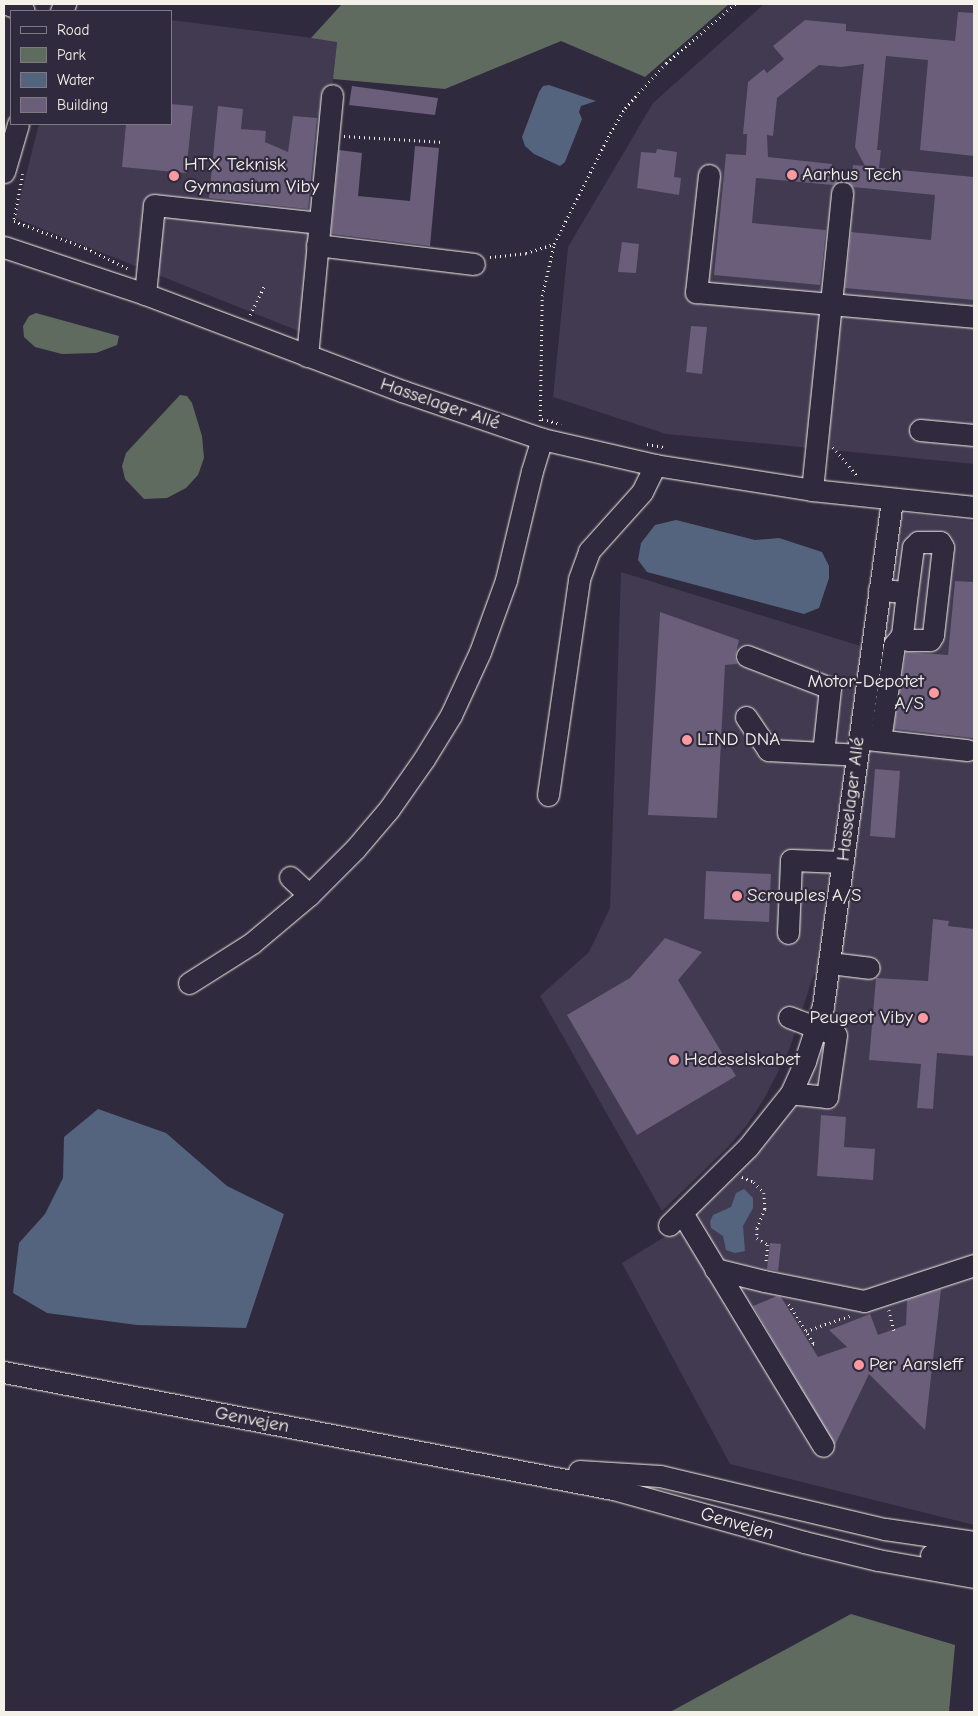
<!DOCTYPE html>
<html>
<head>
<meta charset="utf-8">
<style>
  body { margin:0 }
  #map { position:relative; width:978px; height:1716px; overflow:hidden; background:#2f2a3d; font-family:"Comic Neue",sans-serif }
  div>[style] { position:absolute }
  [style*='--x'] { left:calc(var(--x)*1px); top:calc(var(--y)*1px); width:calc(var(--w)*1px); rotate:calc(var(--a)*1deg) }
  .built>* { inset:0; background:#413a50 }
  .green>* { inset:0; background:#606b5f }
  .water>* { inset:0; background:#54647e }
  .building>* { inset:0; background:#6a5e7b }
  .path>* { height:2.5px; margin-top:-1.25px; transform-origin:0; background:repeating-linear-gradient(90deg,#f4f1e8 0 1px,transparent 0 5px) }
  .roads { filter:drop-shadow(0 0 1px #f4f1e8) drop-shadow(0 0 1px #f4f1e8) }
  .minor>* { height:21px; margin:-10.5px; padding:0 10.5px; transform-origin:10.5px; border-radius:10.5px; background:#2f2a3d }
  .dots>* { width:14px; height:14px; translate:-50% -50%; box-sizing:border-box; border:2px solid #2f2a3d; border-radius:50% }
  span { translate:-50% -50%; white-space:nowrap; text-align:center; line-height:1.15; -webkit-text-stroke:4.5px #2f2a3d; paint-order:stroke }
  .poi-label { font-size:19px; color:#f4f1e8 }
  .left { translate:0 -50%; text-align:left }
  .right { translate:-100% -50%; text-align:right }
  .street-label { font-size:19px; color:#f4f1e8 }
  .frame { position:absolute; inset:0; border:5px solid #f4f1e8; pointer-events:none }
  .legend { position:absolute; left:10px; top:10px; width:162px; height:115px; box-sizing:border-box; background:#2f2a3d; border:1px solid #7e7a81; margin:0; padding:6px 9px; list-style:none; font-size:15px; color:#f4f1e8 }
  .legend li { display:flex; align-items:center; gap:10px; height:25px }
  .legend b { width:25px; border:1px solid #7e7a81 }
</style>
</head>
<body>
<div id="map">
  <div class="built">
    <i style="clip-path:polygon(764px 4px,974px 4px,974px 464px,666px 434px,553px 397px,568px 247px,653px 103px)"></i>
    <i style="clip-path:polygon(171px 20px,337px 41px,306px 334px,15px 218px,39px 124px,171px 124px)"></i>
    <i style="clip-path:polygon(901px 512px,974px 521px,974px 1525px,730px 1464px,622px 1263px,679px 1228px,782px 1116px,835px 981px,814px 974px,789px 1050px,764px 1099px,747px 1125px,727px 1148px,662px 1211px,540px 996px,589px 952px,610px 908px,621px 572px,880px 652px)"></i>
  </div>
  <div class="green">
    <i style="clip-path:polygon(342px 4px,729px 4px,645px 77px,561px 41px,445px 89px,333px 79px,337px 42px,311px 38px)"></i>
    <i style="clip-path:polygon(36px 313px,119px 336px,117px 345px,96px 353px,62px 354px,35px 347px,24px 337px,23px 326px,29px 316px)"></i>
    <i style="clip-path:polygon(180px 395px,187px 396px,192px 403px,202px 436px,204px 458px,198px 475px,186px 488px,167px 498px,144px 499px,125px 479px,122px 466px,126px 453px)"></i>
    <i style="clip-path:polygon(851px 1614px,955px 1645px,949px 1712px,670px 1712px)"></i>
  </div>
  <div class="water">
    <i style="clip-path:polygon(549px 85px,596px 101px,581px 106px,579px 112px,582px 119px,565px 162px,560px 166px,534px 154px,525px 146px,522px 137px,539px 92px,543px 86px)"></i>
    <i style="clip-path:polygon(676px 520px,755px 540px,779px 538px,822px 552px,829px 566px,829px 578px,819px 608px,804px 614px,647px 572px,638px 560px,641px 543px,655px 525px)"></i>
    <i style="clip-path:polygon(98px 1109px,166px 1133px,227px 1186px,284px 1214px,246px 1328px,137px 1325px,47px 1313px,13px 1293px,19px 1243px,45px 1214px,63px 1178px,64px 1137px)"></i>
    <i style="clip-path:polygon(744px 1189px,753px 1198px,753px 1208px,743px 1226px,745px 1251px,735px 1253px,726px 1250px,723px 1236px,711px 1228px,710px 1222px,713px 1215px,731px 1207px,736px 1193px)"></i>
  </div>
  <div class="building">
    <i style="clip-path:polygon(evenodd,958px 12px,974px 13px,974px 156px,920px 150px,928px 60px,886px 56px,877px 150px,881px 150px,879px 168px,974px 177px,974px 300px,845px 288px,851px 232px,931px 240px,935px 195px,853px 187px,843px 181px,833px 185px,756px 178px,752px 223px,826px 230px,820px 285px,714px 275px,726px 154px,746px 155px,747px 134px,743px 134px,748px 82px,764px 69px,767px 73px,784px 59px,773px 46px,805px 20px,846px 24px,846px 31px,955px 41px,958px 12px,864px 64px,855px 147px,865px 166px,853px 165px,852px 176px,831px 174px,832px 164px,768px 157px,767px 135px,773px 136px,777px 98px,819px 65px,841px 67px,864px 64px)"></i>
    <i style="clip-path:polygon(352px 86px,438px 98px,435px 115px,349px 105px)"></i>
    <i style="clip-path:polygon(171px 104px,193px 106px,186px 173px,122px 167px,126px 124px,171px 124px)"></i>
    <i style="clip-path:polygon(218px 106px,243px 109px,241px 129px,266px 131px,265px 142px,288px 152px,293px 116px,317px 118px,308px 209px,209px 198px)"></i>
    <i style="clip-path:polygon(415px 146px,439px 148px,430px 246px,331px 234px,339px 150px,362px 153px,358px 196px,410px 201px)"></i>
    <i style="clip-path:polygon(657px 149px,677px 152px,674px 177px,681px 178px,679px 195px,637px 188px,641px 152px,656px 153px)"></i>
    <i style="clip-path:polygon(622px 242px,639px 244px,636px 273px,618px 272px)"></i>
    <i style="clip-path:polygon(691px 326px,707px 327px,702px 374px,686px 372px)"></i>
    <i style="clip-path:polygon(955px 581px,974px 582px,974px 738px,894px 729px,906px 652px,948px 655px)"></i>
    <i style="clip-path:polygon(660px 612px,739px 640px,735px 657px,737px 664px,725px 665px,717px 818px,648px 815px)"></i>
    <i style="clip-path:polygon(875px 769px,900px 771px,895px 838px,870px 836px)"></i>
    <i style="clip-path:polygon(706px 871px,771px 874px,769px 922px,704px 919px)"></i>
    <i style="clip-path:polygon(933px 919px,949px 921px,948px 926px,974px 929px,974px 1056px,937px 1053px,933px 1109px,917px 1108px,921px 1064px,869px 1060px,876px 978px,928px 981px)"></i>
    <i style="clip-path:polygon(665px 938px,702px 952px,678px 980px,736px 1076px,637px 1135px,567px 1015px,630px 978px)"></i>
    <i style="clip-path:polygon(821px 1115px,846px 1117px,844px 1147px,875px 1149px,873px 1180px,817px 1176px)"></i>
    <i style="clip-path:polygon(770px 1243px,781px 1244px,778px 1271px,767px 1269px)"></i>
    <i style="clip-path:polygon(941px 1289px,925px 1430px,869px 1374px,835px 1445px,753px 1306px,777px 1296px,781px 1297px,818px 1357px,847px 1347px,829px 1330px,870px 1314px,878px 1335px,906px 1325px,907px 1300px)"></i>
  </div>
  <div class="path">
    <i style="--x:344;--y:136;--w:100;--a:3.4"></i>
    <i style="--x:23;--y:174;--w:48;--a:100.8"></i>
    <i style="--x:14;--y:221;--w:77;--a:20.6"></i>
    <i style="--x:86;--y:248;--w:48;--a:26"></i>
    <i style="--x:490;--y:257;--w:36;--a:-6"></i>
    <i style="--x:526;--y:253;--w:29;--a:-18"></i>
    <i style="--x:250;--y:315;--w:32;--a:-64"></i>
    <i style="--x:542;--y:419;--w:20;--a:15"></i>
    <i style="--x:540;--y:421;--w:125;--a:-89.1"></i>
    <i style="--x:542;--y:296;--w:53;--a:-77"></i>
    <i style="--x:554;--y:244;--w:124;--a:-63.2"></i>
    <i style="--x:610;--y:133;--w:29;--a:-59"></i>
    <i style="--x:625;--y:108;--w:61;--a:-47.7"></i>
    <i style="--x:666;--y:63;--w:91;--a:-40.5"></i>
    <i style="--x:647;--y:444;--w:17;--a:10"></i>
    <i style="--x:833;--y:447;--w:39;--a:50"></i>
    <i style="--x:742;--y:1177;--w:13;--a:23"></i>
    <i style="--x:754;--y:1182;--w:15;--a:48"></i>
    <i style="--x:764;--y:1193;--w:16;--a:86"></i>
    <i style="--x:765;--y:1209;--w:22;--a:112"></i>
    <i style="--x:757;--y:1229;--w:9;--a:90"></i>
    <i style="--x:757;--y:1238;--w:13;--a:32"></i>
    <i style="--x:768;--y:1245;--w:18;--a:96"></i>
    <i style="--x:789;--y:1304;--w:47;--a:58"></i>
    <i style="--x:814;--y:1344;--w:3;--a:162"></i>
    <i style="--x:889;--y:1310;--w:21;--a:76"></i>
    <i style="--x:806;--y:1331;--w:46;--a:-19.2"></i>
  </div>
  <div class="roads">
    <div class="minor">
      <i style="--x:7;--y:4;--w:18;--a:22"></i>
      <i style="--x:61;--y:11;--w:8;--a:-60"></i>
      <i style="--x:4;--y:172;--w:50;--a:-73.7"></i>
      <i style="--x:709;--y:175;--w:118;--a:96.3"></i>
      <i style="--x:696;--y:292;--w:279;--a:5.1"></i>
      <i style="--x:317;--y:245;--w:158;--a:6.9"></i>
      <i style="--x:4;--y:247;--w:149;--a:18.4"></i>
      <i style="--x:145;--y:294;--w:275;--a:20.7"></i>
      <i style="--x:402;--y:391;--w:148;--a:18.9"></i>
      <i style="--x:542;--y:439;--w:116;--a:13"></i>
      <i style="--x:655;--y:465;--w:159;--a:9"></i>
      <i style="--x:812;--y:490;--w:163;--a:6"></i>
      <i style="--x:145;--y:294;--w:89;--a:-84.2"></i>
      <i style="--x:154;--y:205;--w:166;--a:6.2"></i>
      <i style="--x:307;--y:356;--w:262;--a:-84.5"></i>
      <i style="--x:920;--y:430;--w:54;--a:5.3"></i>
      <i style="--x:812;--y:490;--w:299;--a:-84.2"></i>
      <i style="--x:879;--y:590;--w:28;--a:4"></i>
      <i style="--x:907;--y:592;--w:45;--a:-82.4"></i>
      <i style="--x:913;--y:547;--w:7;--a:-45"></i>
      <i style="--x:918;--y:542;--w:22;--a:0"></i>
      <i style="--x:940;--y:542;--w:6;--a:59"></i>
      <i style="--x:943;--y:547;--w:89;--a:96.5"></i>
      <i style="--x:933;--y:635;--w:6;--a:121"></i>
      <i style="--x:930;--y:640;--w:22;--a:180"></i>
      <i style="--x:908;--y:640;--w:8;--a:-140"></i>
      <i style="--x:902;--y:635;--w:43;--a:-83.4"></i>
      <i style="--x:747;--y:656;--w:89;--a:21.1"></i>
      <i style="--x:830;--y:688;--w:65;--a:96.1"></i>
      <i style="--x:823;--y:753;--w:34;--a:3"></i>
      <i style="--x:746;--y:717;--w:40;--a:56"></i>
      <i style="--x:768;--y:750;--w:55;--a:3.1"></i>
      <i style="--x:867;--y:739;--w:101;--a:6.3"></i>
      <i style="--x:880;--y:740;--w:96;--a:-81.6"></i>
      <i style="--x:894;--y:645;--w:13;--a:-51"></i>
      <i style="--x:548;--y:795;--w:218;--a:-81.8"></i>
      <i style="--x:579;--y:579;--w:30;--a:-70"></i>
      <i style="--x:589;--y:551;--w:79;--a:-48.1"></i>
      <i style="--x:642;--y:492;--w:30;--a:-64"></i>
      <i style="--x:290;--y:877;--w:26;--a:43"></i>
      <i style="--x:788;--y:933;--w:73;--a:-87.6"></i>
      <i style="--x:791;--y:860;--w:52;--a:2.2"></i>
      <i style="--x:830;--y:963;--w:39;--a:7"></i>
      <i style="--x:189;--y:983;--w:75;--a:-32.4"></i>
      <i style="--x:252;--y:943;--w:75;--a:-40.1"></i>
      <i style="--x:309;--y:895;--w:65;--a:-45"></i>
      <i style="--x:355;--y:849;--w:52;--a:-49.6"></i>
      <i style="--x:389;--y:809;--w:61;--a:-55"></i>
      <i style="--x:424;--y:759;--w:52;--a:-58.5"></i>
      <i style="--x:451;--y:715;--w:69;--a:-65.3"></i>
      <i style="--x:480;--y:652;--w:77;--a:-70.1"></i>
      <i style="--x:506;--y:580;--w:112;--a:-76.6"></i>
      <i style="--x:532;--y:471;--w:34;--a:-73"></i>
      <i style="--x:789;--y:1017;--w:50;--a:21"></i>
      <i style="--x:836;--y:1035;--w:63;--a:98.3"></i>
      <i style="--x:827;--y:1097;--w:36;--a:-174"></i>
      <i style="--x:682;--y:1213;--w:272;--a:58.8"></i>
      <i style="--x:669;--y:1225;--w:111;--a:-44.6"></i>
      <i style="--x:748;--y:1147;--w:69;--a:-51.5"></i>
      <i style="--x:791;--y:1093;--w:35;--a:-66"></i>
      <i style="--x:805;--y:1061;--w:58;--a:-71.9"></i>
      <i style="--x:823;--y:1006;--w:511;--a:-82.23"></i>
      <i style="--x:715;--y:1269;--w:50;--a:13.8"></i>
      <i style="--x:764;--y:1281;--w:102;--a:11.3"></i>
      <i style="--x:864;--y:1301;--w:116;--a:-18.1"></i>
      <i style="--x:4;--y:1372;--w:620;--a:10.88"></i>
      <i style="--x:613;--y:1489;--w:198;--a:15.5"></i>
      <i style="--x:804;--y:1542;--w:76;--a:13.7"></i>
      <i style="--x:878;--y:1560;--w:97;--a:10"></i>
      <i style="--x:579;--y:1471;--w:81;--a:3.5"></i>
      <i style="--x:660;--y:1476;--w:231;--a:13.3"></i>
      <i style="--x:885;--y:1529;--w:90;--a:8.3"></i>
      <i style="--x:931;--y:1555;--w:43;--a:7.9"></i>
    </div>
  </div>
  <div class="dots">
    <i style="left:792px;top:175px;background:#ff9aa2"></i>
    <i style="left:174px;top:176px;background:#ff9aa2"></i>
    <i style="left:934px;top:693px;background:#ff9aa2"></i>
    <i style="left:687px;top:740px;background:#ff9aa2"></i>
    <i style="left:737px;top:896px;background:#ff9aa2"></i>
    <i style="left:923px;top:1018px;background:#ff9aa2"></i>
    <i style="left:674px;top:1060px;background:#ff9aa2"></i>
    <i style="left:859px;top:1365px;background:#ff9aa2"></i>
  </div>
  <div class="poi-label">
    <span class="left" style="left:184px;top:176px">HTX Teknisk<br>Gymnasium Viby</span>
    <span class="left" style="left:802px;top:175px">Aarhus Tech</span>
    <span class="right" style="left:924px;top:693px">Motor-Depotet<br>A/S</span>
    <span class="left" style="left:697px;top:740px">LIND DNA</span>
    <span class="left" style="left:747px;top:896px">Scrouples A/S</span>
    <span class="right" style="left:913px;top:1018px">Peugeot Viby</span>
    <span class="left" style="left:684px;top:1060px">Hedeselskabet</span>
    <span class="left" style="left:869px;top:1365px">Per Aarsleff</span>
  </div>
  <div class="street-label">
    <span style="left:440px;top:404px;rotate:19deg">Hasselager Allé</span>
    <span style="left:851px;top:799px;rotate:-83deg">Hasselager Allé</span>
    <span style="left:252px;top:1420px;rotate:11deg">Genvejen</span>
    <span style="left:737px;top:1524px;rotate:16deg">Genvejen</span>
  </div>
  <div class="frame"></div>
  <ul class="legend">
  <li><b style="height:6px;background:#2f2a3d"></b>Road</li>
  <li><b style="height:14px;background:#606b5f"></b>Park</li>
  <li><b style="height:14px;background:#54647e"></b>Water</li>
  <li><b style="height:14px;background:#6a5e7b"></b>Building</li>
  </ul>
</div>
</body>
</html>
